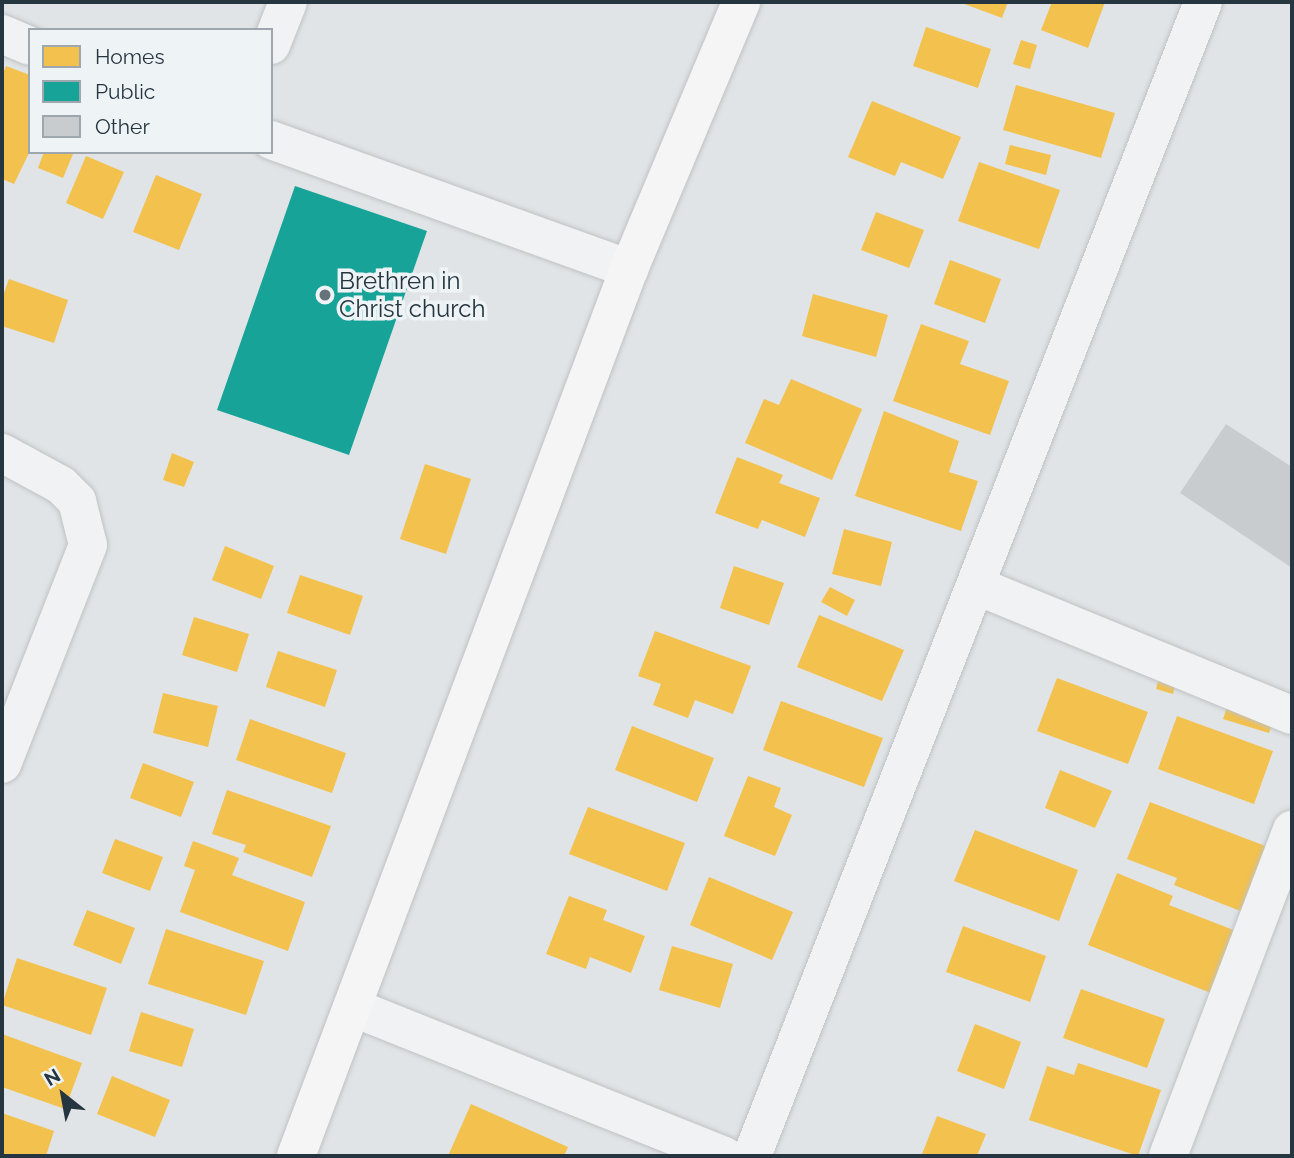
<!DOCTYPE html>
<html>
<head>
<meta charset="utf-8">
<style>
  body { margin:0 }
  #map { position:relative; width:1294px; height:1158px; overflow:hidden; background:#e1e4e6; font-family:Raleway,sans-serif }
  div>[style] { position:absolute }
  [style*='--x'] { left:calc(var(--x)*1px); top:calc(var(--y)*1px); width:calc(var(--w)*1px); rotate:calc(var(--a)*1deg) }
  .homes>* { inset:0; background:#f2c14e }
  .public>* { inset:0; background:#17a398 }
  .building>* { inset:0; background:#c9ccce }
  .roads { filter:drop-shadow(0 0 2px #bfc2c4) drop-shadow(0 0 2px #bfc2c4) }
  .street>* { height:38px; margin:-19px; padding:0 19px; transform-origin:19px; border-radius:19px; background:#f0f2f3 }
  .secondary>* { height:38px; margin:-19px; padding:0 19px; transform-origin:19px; border-radius:19px; background:#f5f5f6 }
  .dots>* { width:19px; height:19px; translate:-50% -50%; box-sizing:border-box; border:4px solid #eef3f6; border-radius:50% }
  span { translate:-50% -50%; white-space:nowrap; text-align:center; line-height:1.15; -webkit-text-stroke:7px #eef3f6; paint-order:stroke }
  .poi-label { font-size:24px; color:#263640 }
  .left { translate:0 -50%; text-align:left }
  .frame { position:absolute; inset:0; border:4px solid #263640; pointer-events:none }
  .legend { position:absolute; left:28px; top:28px; width:245px; height:126px; box-sizing:border-box; background:#eef3f6; border:2px solid #9ea7ad; margin:0; padding:9px 12px; list-style:none; font-size:21px; color:#263640 }
  .legend li { display:flex; align-items:center; gap:14px; height:35px }
  .legend b { width:35px; border:2px solid #9ea7ad }
  .north { position:absolute; left:28px; top:1060px; width:70px; height:70px; -webkit-text-stroke:5px #eef3f6; paint-order:stroke; rotate:329deg; font-size:19px; font-weight:700; line-height:28px; text-align:center; color:#263640 }
  .north::after { content:''; display:block; margin:auto; width:24px; height:32px; background:#263640; clip-path:polygon(50% 0,100% 100%,50% 72%,0 100%) }
</style>
</head>
<body>
<div id="map">
  <div class="homes">
    <i style="clip-path:polygon(959px 2px,1008px 2px,1002px 18px)"></i>
    <i style="clip-path:polygon(1052px 2px,1105px 2px,1088px 48px,1041px 30px)"></i>
    <i style="clip-path:polygon(926px 27px,991px 49px,978px 88px,913px 66px)"></i>
    <i style="clip-path:polygon(1021px 40px,1037px 45px,1030px 69px,1013px 64px)"></i>
    <i style="clip-path:polygon(6px 66px,30px 75px,30px 151px,14px 184px,2px 179px,2px 76px)"></i>
    <i style="clip-path:polygon(1016px 85px,1115px 113px,1101px 158px,1003px 130px)"></i>
    <i style="clip-path:polygon(872px 101px,961px 137px,943px 179px,901px 162px,895px 176px,848px 157px)"></i>
    <i style="clip-path:polygon(1010px 145px,1051px 155px,1046px 175px,1005px 164px)"></i>
    <i style="clip-path:polygon(44px 152px,73px 154px,63px 178px,38px 168px)"></i>
    <i style="clip-path:polygon(86px 156px,124px 172px,103px 219px,66px 203px)"></i>
    <i style="clip-path:polygon(979px 162px,1060px 190px,1039px 249px,958px 221px)"></i>
    <i style="clip-path:polygon(156px 175px,202px 194px,179px 250px,133px 232px)"></i>
    <i style="clip-path:polygon(876px 212px,924px 230px,909px 268px,861px 250px)"></i>
    <i style="clip-path:polygon(950px 260px,1001px 279px,985px 323px,934px 304px)"></i>
    <i style="clip-path:polygon(9px 279px,68px 300px,54px 343px,2px 326px,2px 299px)"></i>
    <i style="clip-path:polygon(813px 294px,888px 315px,876px 357px,802px 336px)"></i>
    <i style="clip-path:polygon(921px 324px,969px 341px,960px 364px,1009px 381px,990px 435px,893px 401px)"></i>
    <i style="clip-path:polygon(791px 379px,862px 409px,832px 480px,745px 443px,764px 399px,779px 405px)"></i>
    <i style="clip-path:polygon(884px 411px,959px 441px,949px 472px,978px 481px,961px 531px,855px 496px)"></i>
    <i style="clip-path:polygon(172px 453px,194px 462px,184px 487px,163px 480px)"></i>
    <i style="clip-path:polygon(737px 457px,783px 475px,779px 483px,820px 498px,805px 537px,762px 520px,758px 529px,715px 513px)"></i>
    <i style="clip-path:polygon(425px 464px,471px 479px,446px 554px,400px 539px)"></i>
    <i style="clip-path:polygon(844px 529px,892px 542px,881px 586px,832px 574px)"></i>
    <i style="clip-path:polygon(225px 546px,274px 566px,261px 599px,212px 580px)"></i>
    <i style="clip-path:polygon(734px 566px,784px 583px,769px 625px,720px 608px)"></i>
    <i style="clip-path:polygon(300px 575px,363px 596px,350px 635px,287px 613px)"></i>
    <i style="clip-path:polygon(830px 587px,855px 600px,847px 616px,821px 602px)"></i>
    <i style="clip-path:polygon(819px 615px,904px 650px,882px 701px,797px 667px)"></i>
    <i style="clip-path:polygon(194px 617px,249px 634px,237px 672px,182px 655px)"></i>
    <i style="clip-path:polygon(655px 631px,751px 666px,733px 714px,695px 700px,688px 718px,653px 705px,661px 684px,638px 676px)"></i>
    <i style="clip-path:polygon(278px 651px,337px 670px,325px 707px,266px 687px)"></i>
    <i style="clip-path:polygon(1161px 670px,1178px 675px,1173px 694px,1156px 689px)"></i>
    <i style="clip-path:polygon(1057px 678px,1148px 712px,1128px 764px,1037px 731px)"></i>
    <i style="clip-path:polygon(163px 693px,218px 706px,208px 747px,153px 733px)"></i>
    <i style="clip-path:polygon(1230px 699px,1276px 714px,1269px 733px,1223px 719px)"></i>
    <i style="clip-path:polygon(781px 701px,883px 738px,864px 787px,763px 750px)"></i>
    <i style="clip-path:polygon(1177px 716px,1273px 751px,1254px 804px,1158px 769px)"></i>
    <i style="clip-path:polygon(250px 719px,346px 753px,332px 793px,236px 760px)"></i>
    <i style="clip-path:polygon(632px 726px,714px 758px,697px 802px,615px 770px)"></i>
    <i style="clip-path:polygon(143px 763px,194px 782px,181px 817px,130px 798px)"></i>
    <i style="clip-path:polygon(1060px 770px,1112px 791px,1095px 828px,1045px 808px)"></i>
    <i style="clip-path:polygon(748px 776px,781px 788px,774px 807px,792px 815px,775px 856px,724px 836px)"></i>
    <i style="clip-path:polygon(227px 790px,331px 826px,312px 877px,243px 852px,246px 845px,212px 834px)"></i>
    <i style="clip-path:polygon(1150px 802px,1268px 847px,1243px 912px,1174px 885px,1177px 878px,1127px 859px)"></i>
    <i style="clip-path:polygon(588px 807px,685px 843px,667px 891px,569px 854px)"></i>
    <i style="clip-path:polygon(975px 830px,1078px 870px,1059px 921px,954px 881px)"></i>
    <i style="clip-path:polygon(115px 839px,163px 857px,150px 891px,102px 873px)"></i>
    <i style="clip-path:polygon(193px 841px,239px 858px,232px 875px,305px 902px,288px 951px,180px 912px,195px 870px,184px 866px)"></i>
    <i style="clip-path:polygon(1117px 873px,1173px 896px,1169px 905px,1236px 931px,1211px 993px,1088px 945px)"></i>
    <i style="clip-path:polygon(709px 877px,793px 912px,772px 960px,690px 925px)"></i>
    <i style="clip-path:polygon(569px 896px,607px 910px,603px 920px,645px 936px,631px 973px,590px 957px,586px 969px,546px 954px)"></i>
    <i style="clip-path:polygon(87px 910px,135px 928px,121px 964px,73px 945px)"></i>
    <i style="clip-path:polygon(963px 926px,1046px 956px,1030px 1002px,946px 972px)"></i>
    <i style="clip-path:polygon(166px 929px,264px 961px,246px 1015px,148px 984px)"></i>
    <i style="clip-path:polygon(672px 946px,733px 964px,720px 1008px,659px 990px)"></i>
    <i style="clip-path:polygon(17px 958px,107px 988px,91px 1035px,2px 1005px)"></i>
    <i style="clip-path:polygon(1081px 989px,1165px 1019px,1147px 1068px,1063px 1038px)"></i>
    <i style="clip-path:polygon(141px 1012px,194px 1029px,182px 1067px,129px 1051px)"></i>
    <i style="clip-path:polygon(975px 1024px,1021px 1042px,1004px 1089px,957px 1071px)"></i>
    <i style="clip-path:polygon(2px 1034px,82px 1063px,65px 1109px,2px 1087px)"></i>
    <i style="clip-path:polygon(1078px 1063px,1161px 1090px,1138px 1156px,1029px 1120px,1047px 1066px,1074px 1075px)"></i>
    <i style="clip-path:polygon(112px 1076px,170px 1100px,155px 1137px,97px 1114px)"></i>
    <i style="clip-path:polygon(471px 1104px,568px 1147px,564px 1156px,448px 1156px)"></i>
    <i style="clip-path:polygon(2px 1113px,54px 1131px,46px 1156px,2px 1156px)"></i>
    <i style="clip-path:polygon(937px 1116px,986px 1134px,977px 1156px,922px 1154px)"></i>
  </div>
  <div class="public">
    <i style="clip-path:polygon(295px 186px,427px 231px,349px 455px,217px 410px)"></i>
  </div>
  <div class="building">
    <i style="clip-path:polygon(1226px 424px,1292px 467px,1292px 568px,1180px 493px)"></i>
  </div>
  <div class="roads">
    <div class="street">
      <i style="--x:2;--y:34;--w:30;--a:23"></i>
      <i style="--x:271;--y:45;--w:46;--a:-68.4"></i>
      <i style="--x:271;--y:140;--w:381;--a:19.8"></i>
      <i style="--x:2;--y:453;--w:67;--a:28.5"></i>
      <i style="--x:61;--y:485;--w:23;--a:45"></i>
      <i style="--x:77;--y:501;--w:45;--a:76"></i>
      <i style="--x:88;--y:545;--w:235;--a:111.4"></i>
      <i style="--x:977;--y:586;--w:340;--a:22.3"></i>
      <i style="--x:352;--y:1007;--w:401;--a:21.8"></i>
      <i style="--x:752;--y:1156;--w:1239;--a:-68.65"></i>
      <i style="--x:1168;--y:1156;--w:349;--a:-69.2"></i>
    </div>
    <div class="secondary">
      <i style="--x:296;--y:1156;--w:947;--a:-69.42"></i>
      <i style="--x:629;--y:269;--w:290;--a:-67.2"></i>
    </div>
  </div>
  <div class="dots">
    <i style="left:325px;top:295px;background:#67737a"></i>
  </div>
  <div class="poi-label">
    <span class="left" style="left:339px;top:295px">Brethren in<br>Christ church</span>
  </div>
  <div class="frame"></div>
  <ul class="legend">
  <li><b style="height:19px;background:#f2c14e"></b>Homes</li>
  <li><b style="height:19px;background:#17a398"></b>Public</li>
  <li><b style="height:19px;background:#c9ccce"></b>Other</li>
  </ul>
  <div class="north">N</div>
</div>
</body>
</html>
